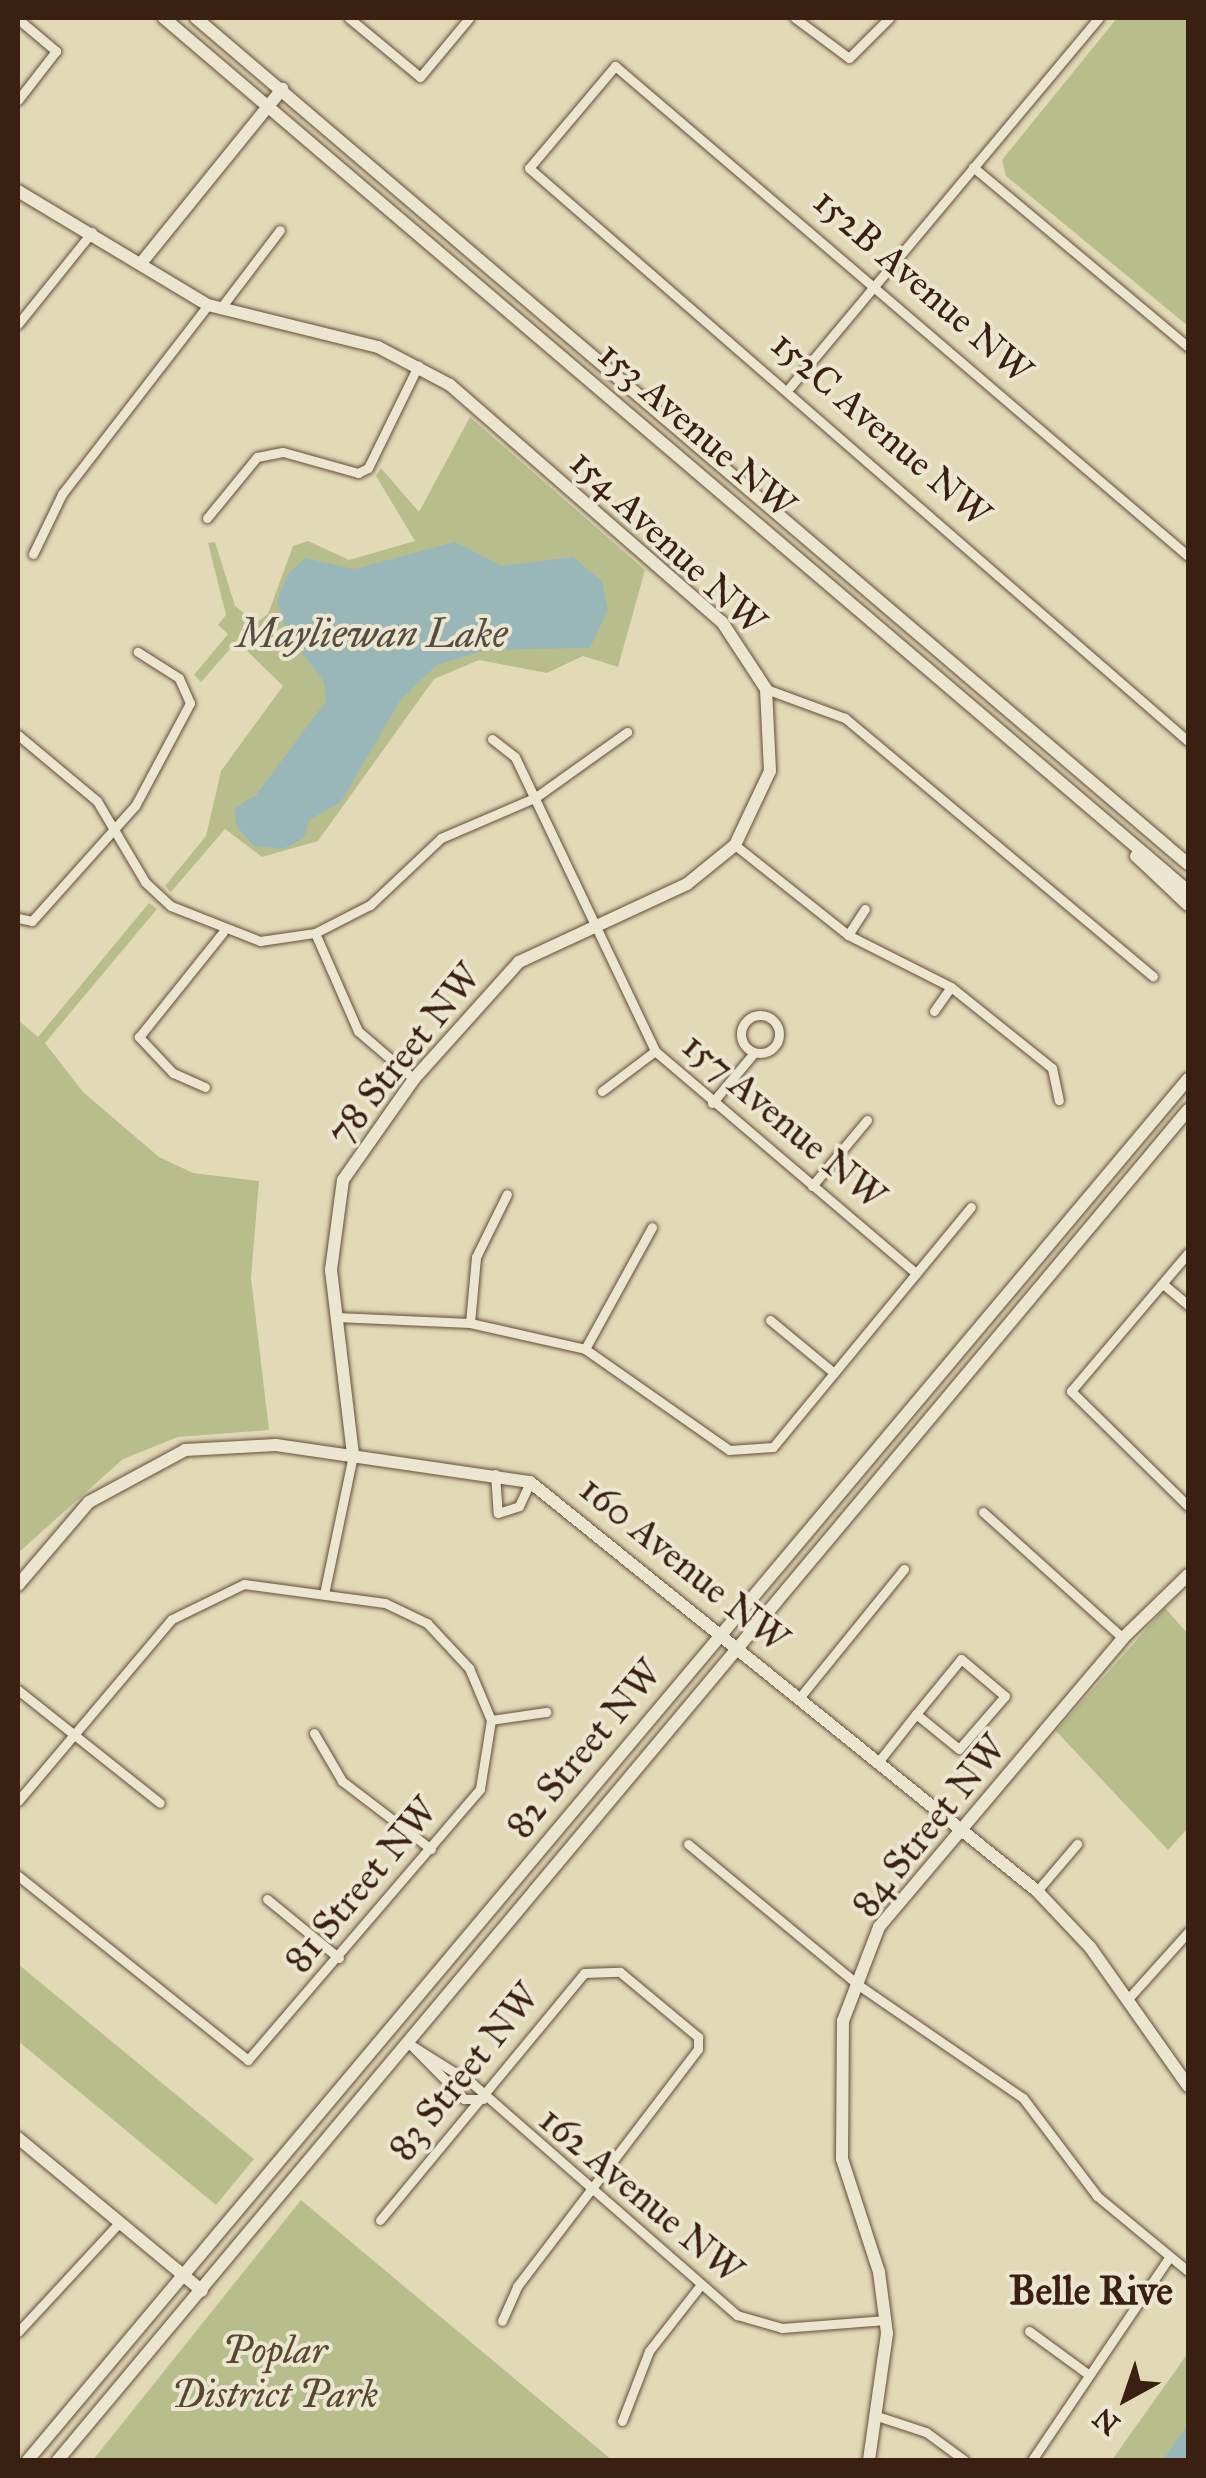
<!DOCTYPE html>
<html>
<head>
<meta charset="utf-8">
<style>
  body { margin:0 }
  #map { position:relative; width:1206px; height:2478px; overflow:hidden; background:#e2d9b7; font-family:"IM FELL Great Primer",serif }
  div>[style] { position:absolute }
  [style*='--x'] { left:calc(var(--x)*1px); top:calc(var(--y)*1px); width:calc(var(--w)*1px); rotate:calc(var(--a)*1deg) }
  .green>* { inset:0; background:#b8be8b }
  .water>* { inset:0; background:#99b7b9 }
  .roads { filter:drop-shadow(0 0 2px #634e3a) drop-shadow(0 0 2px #634e3a) }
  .street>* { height:9px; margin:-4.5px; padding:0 4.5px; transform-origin:4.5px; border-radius:4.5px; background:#ece6d0 }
  .street>.ring { margin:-4.5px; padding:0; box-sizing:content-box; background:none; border:9px solid #ece6d0; border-radius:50% }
  .secondary>* { height:12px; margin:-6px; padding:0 6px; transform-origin:6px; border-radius:6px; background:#ece6d0 }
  span { translate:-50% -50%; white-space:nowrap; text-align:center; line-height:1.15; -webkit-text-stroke:8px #ece6d0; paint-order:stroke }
  .street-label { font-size:38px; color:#392011 }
  .park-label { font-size:38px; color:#594830; font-style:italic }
  .water-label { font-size:40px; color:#564d43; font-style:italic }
  .neighbourhood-label { font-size:40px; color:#392011; font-weight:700 }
  .frame { position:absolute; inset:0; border:20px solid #392011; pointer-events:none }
  .north { position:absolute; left:1076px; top:2348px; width:100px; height:100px; -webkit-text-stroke:8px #ece6d0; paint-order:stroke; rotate:220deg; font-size:28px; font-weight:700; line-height:40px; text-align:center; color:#392011 }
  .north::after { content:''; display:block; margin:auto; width:35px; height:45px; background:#392011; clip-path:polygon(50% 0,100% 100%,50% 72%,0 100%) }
</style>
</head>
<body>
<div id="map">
  <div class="green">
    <i style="clip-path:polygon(1117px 18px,1188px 18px,1188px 326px,1006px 176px,1002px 160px)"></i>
    <i style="clip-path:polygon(470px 417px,645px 570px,618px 667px,583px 656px,547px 673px,479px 660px,434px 679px,318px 841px,262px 857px,225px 829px,171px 892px,165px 886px,206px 836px,221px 771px,283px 686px,237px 641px,201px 682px,194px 675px,228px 634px,218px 625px,226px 615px,208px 543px,215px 542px,235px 606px,256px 623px,268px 614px,293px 546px,308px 541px,349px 560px,415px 541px,376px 476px,381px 468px,419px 512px)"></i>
    <i style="clip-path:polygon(149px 903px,157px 909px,45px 1043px,83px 1092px,159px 1157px,193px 1173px,259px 1181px,251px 1278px,269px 1430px,178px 1437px,123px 1459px,18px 1553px,18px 1020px,38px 1037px)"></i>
    <i style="clip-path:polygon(1165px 1608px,1188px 1634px,1188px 1828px,1168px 1850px,1056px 1731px)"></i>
    <i style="clip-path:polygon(18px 1964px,254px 2159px,216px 2205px,18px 2041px)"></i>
    <i style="clip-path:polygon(301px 2200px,485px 2354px,612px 2460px,93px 2460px)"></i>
    <i style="clip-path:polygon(1188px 2353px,1188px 2425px,1173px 2448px,1163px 2460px,1112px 2460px)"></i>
  </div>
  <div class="water">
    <i style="clip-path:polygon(455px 542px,502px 566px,573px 557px,602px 581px,608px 610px,590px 648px,486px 650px,437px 665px,401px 699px,341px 802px,309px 820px,304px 838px,283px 849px,254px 846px,236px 826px,235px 808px,256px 795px,326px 701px,324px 682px,285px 630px,277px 601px,288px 574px,305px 558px,354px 569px)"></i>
    <i style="clip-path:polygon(1188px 2425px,1188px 2460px,1163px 2460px,1182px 2433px)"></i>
  </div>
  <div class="roads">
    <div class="street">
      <i style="--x:349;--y:18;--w:92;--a:39.7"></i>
      <i style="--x:420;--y:77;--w:77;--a:-50.3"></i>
      <i style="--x:795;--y:18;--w:67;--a:36.5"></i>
      <i style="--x:849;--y:58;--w:57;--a:-45"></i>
      <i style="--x:18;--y:19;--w:50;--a:40.1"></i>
      <i style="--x:56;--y:51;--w:62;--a:127.8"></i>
      <i style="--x:973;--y:167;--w:280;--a:39.9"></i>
      <i style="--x:220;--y:309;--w:99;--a:-52.8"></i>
      <i style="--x:18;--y:324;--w:118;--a:-51.2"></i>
      <i style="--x:790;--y:387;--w:481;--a:-50.1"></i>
      <i style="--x:207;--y:518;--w:79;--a:-50.7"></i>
      <i style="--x:257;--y:457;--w:26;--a:-11"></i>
      <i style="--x:283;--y:452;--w:78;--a:15.6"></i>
      <i style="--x:358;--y:473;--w:11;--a:-27"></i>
      <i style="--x:368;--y:468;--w:114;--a:-63.9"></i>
      <i style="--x:33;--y:554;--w:67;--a:-64.2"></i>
      <i style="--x:62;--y:494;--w:239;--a:-52.3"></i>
      <i style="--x:1188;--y:556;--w:754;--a:-139.46"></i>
      <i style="--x:615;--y:66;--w:133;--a:130.1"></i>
      <i style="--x:529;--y:168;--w:873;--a:41.01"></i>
      <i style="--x:766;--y:689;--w:84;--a:20.2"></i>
      <i style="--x:845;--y:718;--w:402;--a:40"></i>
      <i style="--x:18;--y:735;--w:103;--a:39.9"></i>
      <i style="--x:97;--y:801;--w:94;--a:59.3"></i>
      <i style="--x:145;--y:882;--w:35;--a:43"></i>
      <i style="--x:171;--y:906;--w:96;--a:21.5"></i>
      <i style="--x:260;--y:941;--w:56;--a:-8.3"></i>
      <i style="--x:315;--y:933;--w:62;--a:-27"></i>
      <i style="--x:370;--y:905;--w:98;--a:-43.3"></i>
      <i style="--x:441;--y:838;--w:103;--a:-23.3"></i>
      <i style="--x:536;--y:797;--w:112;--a:-35.5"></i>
      <i style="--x:492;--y:739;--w:29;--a:38"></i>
      <i style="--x:515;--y:757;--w:326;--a:64.5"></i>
      <i style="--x:655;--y:1051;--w:343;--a:40.4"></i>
      <i style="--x:735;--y:845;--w:144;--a:38.5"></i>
      <i style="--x:848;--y:935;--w:115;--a:26.8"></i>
      <i style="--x:951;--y:987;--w:129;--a:38.7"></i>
      <i style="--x:1052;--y:1068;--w:33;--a:78"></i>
      <i style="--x:18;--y:918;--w:14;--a:12"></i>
      <i style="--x:32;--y:921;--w:154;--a:-48.2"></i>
      <i style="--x:135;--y:806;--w:117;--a:-61.9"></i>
      <i style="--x:190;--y:703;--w:27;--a:-114"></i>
      <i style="--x:179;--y:678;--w:49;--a:-147.6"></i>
      <i style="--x:315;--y:933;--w:107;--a:66.3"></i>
      <i style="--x:358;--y:1031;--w:74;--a:40.6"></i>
      <i style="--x:848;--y:935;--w:31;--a:-57"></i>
      <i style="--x:934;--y:1011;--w:29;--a:-55"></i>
      <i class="ring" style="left:741px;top:1015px;width:29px;height:29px"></i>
      <i style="--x:205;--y:1087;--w:35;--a:-156"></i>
      <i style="--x:173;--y:1073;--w:50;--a:-133.4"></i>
      <i style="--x:139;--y:1037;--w:134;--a:-51.3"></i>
      <i style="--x:602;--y:1091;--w:66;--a:-37"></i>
      <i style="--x:712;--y:1103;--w:65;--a:-50"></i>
      <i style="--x:812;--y:1186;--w:86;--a:-50.2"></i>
      <i style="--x:1188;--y:1253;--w:181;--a:130.3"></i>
      <i style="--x:1071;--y:1391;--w:164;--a:44.5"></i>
      <i style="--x:1163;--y:1284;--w:33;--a:40"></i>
      <i style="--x:336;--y:1317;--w:134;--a:2.6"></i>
      <i style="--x:470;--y:1323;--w:118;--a:12.7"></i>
      <i style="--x:585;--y:1349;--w:176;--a:35"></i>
      <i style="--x:729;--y:1450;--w:44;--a:-3.9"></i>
      <i style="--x:773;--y:1447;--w:311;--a:-50.5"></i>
      <i style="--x:770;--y:1320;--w:83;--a:39.6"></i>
      <i style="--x:470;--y:1323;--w:66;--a:-84.8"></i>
      <i style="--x:476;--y:1257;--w:70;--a:-63.8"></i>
      <i style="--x:585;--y:1349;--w:139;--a:-61.2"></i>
      <i style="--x:495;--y:1474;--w:39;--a:86"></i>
      <i style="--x:498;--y:1513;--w:22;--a:-18"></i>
      <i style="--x:519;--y:1506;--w:26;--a:-65"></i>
      <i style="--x:983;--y:1512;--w:188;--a:42"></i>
      <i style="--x:324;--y:1594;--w:142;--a:-78.2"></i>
      <i style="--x:18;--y:1690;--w:181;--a:38.5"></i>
      <i style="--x:800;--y:1697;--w:165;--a:-50.9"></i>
      <i style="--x:491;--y:1720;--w:56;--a:-8.3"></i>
      <i style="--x:314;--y:1733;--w:56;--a:59.7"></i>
      <i style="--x:342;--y:1781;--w:112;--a:37.4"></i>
      <i style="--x:879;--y:1761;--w:60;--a:-51.8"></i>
      <i style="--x:916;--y:1714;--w:71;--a:-50.7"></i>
      <i style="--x:961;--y:1659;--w:57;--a:40.1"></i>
      <i style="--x:1005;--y:1696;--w:70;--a:131"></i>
      <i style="--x:959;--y:1749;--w:55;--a:-140.9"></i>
      <i style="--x:18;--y:1801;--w:238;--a:-49.8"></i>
      <i style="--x:172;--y:1619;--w:80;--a:-25.9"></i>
      <i style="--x:244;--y:1584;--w:142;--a:7.7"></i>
      <i style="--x:385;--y:1603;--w:47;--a:25.5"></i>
      <i style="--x:427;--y:1623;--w:62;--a:47"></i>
      <i style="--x:469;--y:1668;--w:56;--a:67.1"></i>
      <i style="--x:491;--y:1720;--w:70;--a:99.1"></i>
      <i style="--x:480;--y:1789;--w:357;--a:130.6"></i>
      <i style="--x:248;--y:2060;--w:295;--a:-141.3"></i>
      <i style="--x:688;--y:1844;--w:219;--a:39.6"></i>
      <i style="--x:857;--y:1984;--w:201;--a:34.5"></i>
      <i style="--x:1023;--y:2098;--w:123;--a:52.9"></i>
      <i style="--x:1097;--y:2196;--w:118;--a:39.5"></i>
      <i style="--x:1037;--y:1891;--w:62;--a:-49.6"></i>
      <i style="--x:267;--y:1899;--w:93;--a:39.3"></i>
      <i style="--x:1127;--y:2000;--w:91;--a:-48.1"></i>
      <i style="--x:411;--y:2045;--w:73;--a:32.2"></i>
      <i style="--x:473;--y:2084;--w:351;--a:41.2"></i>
      <i style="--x:737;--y:2315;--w:47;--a:16.1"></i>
      <i style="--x:782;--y:2328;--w:104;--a:-4.4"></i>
      <i style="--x:411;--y:2045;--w:76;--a:45.5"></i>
      <i style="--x:464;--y:2099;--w:19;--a:0"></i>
      <i style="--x:380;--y:2220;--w:320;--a:-50.4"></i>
      <i style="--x:584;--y:1973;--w:36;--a:-2"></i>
      <i style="--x:620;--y:1972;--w:102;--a:39.8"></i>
      <i style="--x:698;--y:2037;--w:12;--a:90"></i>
      <i style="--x:698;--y:2049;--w:299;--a:127.3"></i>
      <i style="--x:517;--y:2287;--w:37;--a:114"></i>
      <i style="--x:1029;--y:2331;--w:73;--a:36.1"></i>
      <i style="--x:18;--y:2332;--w:149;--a:-47.2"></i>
      <i style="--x:880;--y:2417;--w:48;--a:18.1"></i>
      <i style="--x:926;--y:2432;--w:47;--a:36.4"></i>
      <i style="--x:622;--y:2421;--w:75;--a:-68.9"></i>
      <i style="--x:649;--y:2351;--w:81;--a:-52"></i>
      <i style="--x:1032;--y:2460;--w:243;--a:-55.9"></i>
    </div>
    <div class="secondary">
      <i style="--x:164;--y:18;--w:1346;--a:40.45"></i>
      <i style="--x:196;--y:18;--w:1304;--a:40.46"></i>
      <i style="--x:18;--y:191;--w:222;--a:31"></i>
      <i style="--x:208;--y:305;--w:175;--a:13.9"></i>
      <i style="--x:378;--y:347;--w:81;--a:27.8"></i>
      <i style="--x:450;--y:385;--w:361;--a:41.1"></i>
      <i style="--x:722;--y:622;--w:80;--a:56.7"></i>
      <i style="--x:766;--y:689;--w:82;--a:87.2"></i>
      <i style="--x:770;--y:771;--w:82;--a:115.3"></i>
      <i style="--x:735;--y:845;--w:62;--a:140.9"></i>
      <i style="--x:687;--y:884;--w:185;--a:155.1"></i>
      <i style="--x:519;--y:962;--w:157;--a:131.9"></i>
      <i style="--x:414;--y:1079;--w:123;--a:125.1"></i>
      <i style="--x:343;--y:1180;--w:91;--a:97.6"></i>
      <i style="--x:331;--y:1270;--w:185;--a:83.2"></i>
      <i style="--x:142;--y:262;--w:223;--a:-51"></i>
      <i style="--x:1136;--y:856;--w:71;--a:43.3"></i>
      <i style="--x:18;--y:1585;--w:109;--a:-49.5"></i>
      <i style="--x:89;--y:1502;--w:109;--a:-28.4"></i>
      <i style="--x:185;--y:1450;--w:91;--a:-3.1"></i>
      <i style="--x:276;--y:1445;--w:257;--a:8.3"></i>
      <i style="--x:530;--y:1482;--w:651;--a:38.89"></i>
      <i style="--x:1037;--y:1891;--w:77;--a:46.6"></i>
      <i style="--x:1090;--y:1947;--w:170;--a:54.8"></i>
      <i style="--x:18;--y:2138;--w:239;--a:39.7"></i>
      <i style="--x:28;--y:2460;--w:1804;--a:-49.97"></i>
      <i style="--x:58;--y:2460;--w:1761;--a:-50.07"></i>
      <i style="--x:869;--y:2460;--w:128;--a:-81.9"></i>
      <i style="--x:887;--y:2333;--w:62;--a:-97.5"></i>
      <i style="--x:879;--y:2272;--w:119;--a:-108.1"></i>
      <i style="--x:842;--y:2159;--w:138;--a:-89.6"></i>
      <i style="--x:843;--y:2021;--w:101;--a:-69"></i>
      <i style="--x:879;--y:1927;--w:378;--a:-49.8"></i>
      <i style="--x:1123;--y:1638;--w:91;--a:-44.1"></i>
    </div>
  </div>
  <div class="street-label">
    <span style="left:923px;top:286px;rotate:41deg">152B Avenue NW</span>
    <span style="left:881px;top:429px;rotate:41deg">152C Avenue NW</span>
    <span style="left:697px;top:430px;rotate:41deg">153 Avenue NW</span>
    <span style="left:668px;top:542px;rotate:43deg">154 Avenue NW</span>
    <span style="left:404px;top:1054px;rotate:-51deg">78 Street NW</span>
    <span style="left:784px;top:1121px;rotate:40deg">157 Avenue NW</span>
    <span style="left:684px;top:1564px;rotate:39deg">160 Avenue NW</span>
    <span style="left:584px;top:1749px;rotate:-50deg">82 Street NW</span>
    <span style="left:929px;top:1826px;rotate:-51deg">84 Street NW</span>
    <span style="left:361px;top:1885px;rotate:-50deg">81 Street NW</span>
    <span style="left:464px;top:2072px;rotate:-51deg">83 Street NW</span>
    <span style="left:641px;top:2195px;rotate:40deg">162 Avenue NW</span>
  </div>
  <div class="park-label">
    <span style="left:275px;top:2373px">Poplar<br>District Park</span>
  </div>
  <div class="water-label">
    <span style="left:372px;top:634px">Mayliewan Lake</span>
  </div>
  <div class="neighbourhood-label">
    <span style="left:1091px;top:2291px">Belle Rive</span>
  </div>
  <div class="frame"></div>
  <div class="north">N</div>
</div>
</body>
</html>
